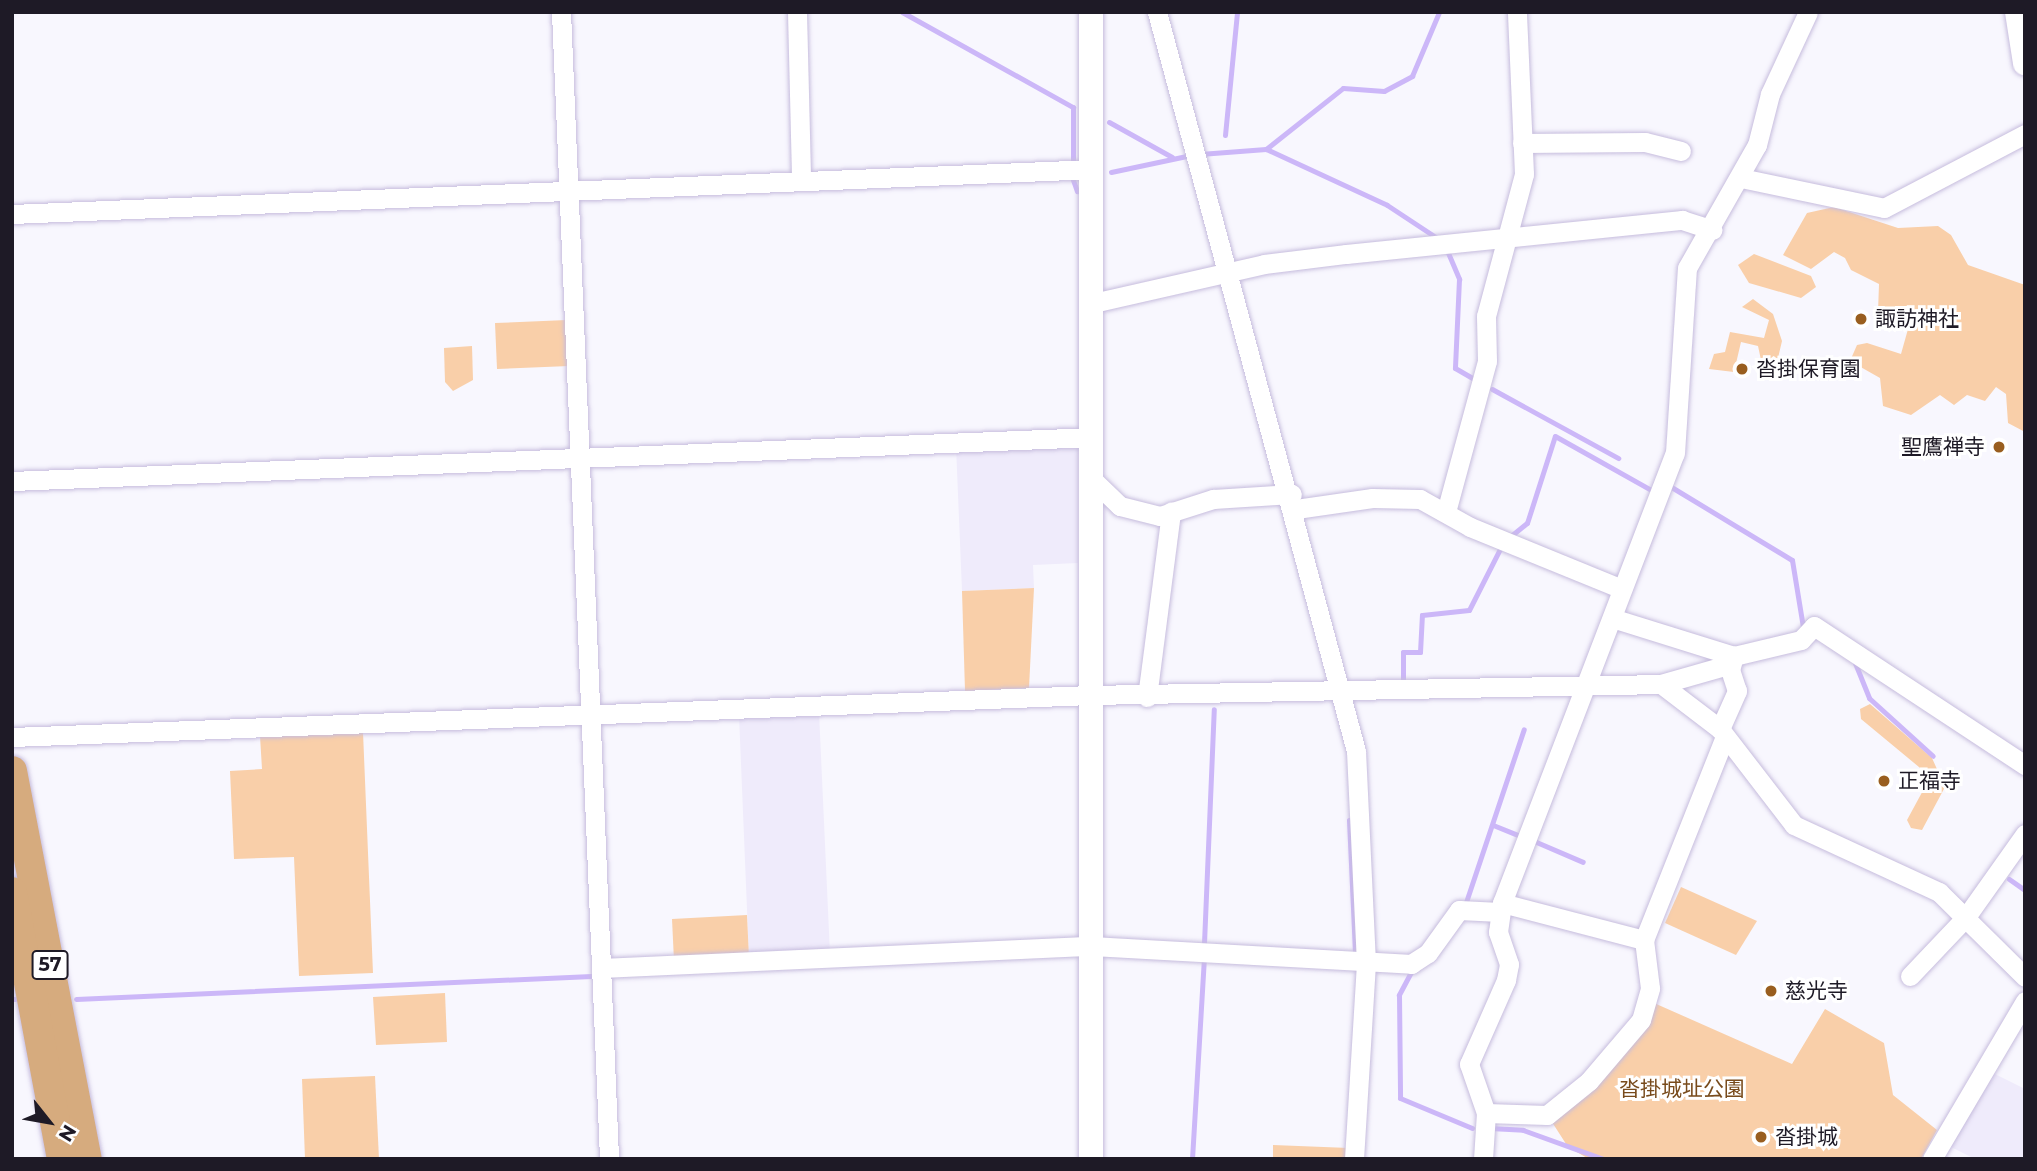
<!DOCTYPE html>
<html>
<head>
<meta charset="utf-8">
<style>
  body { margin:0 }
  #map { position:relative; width:2037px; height:1171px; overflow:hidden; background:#f8f7fe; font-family:Montserrat,"Noto Sans JP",sans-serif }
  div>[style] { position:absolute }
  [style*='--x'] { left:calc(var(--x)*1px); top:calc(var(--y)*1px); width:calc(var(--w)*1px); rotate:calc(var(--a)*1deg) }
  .built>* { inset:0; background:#efebfb }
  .green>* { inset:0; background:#f9cfa9 }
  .stream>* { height:5px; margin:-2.5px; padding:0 2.5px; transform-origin:2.5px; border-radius:2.5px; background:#ccb7f8 }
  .roads { filter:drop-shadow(0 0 2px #c6bcdd) drop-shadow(0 0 2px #c6bcdd) }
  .minor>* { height:19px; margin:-9.5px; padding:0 9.5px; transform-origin:9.5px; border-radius:9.5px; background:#fff }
  .tertiary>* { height:24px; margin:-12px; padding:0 12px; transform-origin:12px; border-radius:12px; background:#fff }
  .primary>* { height:30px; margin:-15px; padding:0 15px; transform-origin:15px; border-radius:15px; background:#d6ab7e }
  .dots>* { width:19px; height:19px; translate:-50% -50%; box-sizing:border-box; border:4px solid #fff; border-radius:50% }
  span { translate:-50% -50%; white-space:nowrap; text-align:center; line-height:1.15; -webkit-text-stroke:6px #fff; paint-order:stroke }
  .shield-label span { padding:2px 5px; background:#fff; border:2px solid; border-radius:5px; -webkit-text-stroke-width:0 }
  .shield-label { font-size:19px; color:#1e1a26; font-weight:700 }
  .poi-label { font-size:21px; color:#1e1a26 }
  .left { translate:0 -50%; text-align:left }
  .right { translate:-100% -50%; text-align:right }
  .park-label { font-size:21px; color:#784b1c }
  .frame { position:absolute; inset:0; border:14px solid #1e1a26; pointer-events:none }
  .north { position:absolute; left:14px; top:1087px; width:70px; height:70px; -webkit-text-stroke:5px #fff; paint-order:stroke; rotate:121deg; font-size:19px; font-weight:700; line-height:28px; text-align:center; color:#1e1a26 }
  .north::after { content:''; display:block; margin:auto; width:24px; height:32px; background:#1e1a26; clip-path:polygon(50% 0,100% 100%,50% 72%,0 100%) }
</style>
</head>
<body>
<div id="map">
  <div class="built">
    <i style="clip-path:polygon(1078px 441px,1078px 563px,1033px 565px,1034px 588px,962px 591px,956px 446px)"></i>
    <i style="clip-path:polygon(819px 712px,830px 954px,749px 958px,739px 715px)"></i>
    <i style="clip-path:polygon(1991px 1072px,2025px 1089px,2025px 1159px,1975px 1159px,1949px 1146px)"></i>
  </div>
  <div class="green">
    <i style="clip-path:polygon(1834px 207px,1898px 228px,1938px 226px,1951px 235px,1968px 265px,2025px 285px,2025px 432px,2008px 423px,2006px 394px,1996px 387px,1985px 401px,1967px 395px,1954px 405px,1940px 395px,1911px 415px,1883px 406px,1880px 378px,1850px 361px,1857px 345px,1867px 343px,1901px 354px,1910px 322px,1878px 312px,1879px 284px,1851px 270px,1845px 258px,1834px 252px,1811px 269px,1783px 255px,1807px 213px)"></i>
    <i style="clip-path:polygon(1754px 254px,1811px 276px,1816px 287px,1801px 298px,1749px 283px,1738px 265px)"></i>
    <i style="clip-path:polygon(1753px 299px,1773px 314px,1782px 341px,1778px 358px,1761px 360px,1758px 346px,1741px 342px,1734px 372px,1709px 369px,1714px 354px,1725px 352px,1730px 332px,1764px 338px,1769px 320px,1742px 307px)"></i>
    <i style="clip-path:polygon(567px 320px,569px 366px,497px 369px,495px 323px)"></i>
    <i style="clip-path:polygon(472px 346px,473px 380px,453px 391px,445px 382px,444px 348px)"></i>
    <i style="clip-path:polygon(1034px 588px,1029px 688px,965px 691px,962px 591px)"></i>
    <i style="clip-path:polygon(1870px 704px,1932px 758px,1945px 787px,1922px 830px,1911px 828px,1907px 820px,1926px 785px,1925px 772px,1861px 719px,1860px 709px)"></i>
    <i style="clip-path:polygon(363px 732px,373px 973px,299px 976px,294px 857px,234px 859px,230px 771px,262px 769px,260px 736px)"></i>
    <i style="clip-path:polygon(1681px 887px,1757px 921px,1736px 955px,1665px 923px)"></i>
    <i style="clip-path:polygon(747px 915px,749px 958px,674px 961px,672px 919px)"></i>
    <i style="clip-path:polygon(445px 993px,447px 1042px,376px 1045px,373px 997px)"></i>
    <i style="clip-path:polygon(1654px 1003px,1792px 1064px,1825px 1009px,1884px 1043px,1893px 1095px,1937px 1130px,1921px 1159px,1589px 1159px,1568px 1147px,1550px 1119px)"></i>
    <i style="clip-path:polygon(375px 1076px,379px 1159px,305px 1159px,302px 1079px)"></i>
    <i style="clip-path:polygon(1273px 1145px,1349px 1148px,1348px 1159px,1273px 1159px)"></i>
  </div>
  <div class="stream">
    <i style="--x:902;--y:12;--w:196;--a:29.1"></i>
    <i style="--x:1073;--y:107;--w:53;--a:90"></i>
    <i style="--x:1109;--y:122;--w:72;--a:29.1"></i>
    <i style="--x:1225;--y:135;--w:124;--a:-84.4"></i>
    <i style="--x:1266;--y:149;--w:98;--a:-38.4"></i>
    <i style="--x:1343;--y:88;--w:41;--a:4.2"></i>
    <i style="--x:1384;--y:91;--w:32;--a:-28"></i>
    <i style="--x:1412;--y:76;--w:69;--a:-67.1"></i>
    <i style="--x:1200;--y:154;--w:66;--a:-4.3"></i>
    <i style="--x:1266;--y:149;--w:133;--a:24.8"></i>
    <i style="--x:1387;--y:205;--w:64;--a:33.4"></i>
    <i style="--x:1111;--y:172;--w:82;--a:-12"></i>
    <i style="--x:1073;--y:180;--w:12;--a:70"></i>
    <i style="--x:1446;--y:248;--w:34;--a:67"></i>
    <i style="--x:1459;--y:279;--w:89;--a:92.6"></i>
    <i style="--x:1455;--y:368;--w:24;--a:30"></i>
    <i style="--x:1492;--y:389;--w:144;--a:28.7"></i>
    <i style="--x:1673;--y:488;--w:139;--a:31.2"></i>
    <i style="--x:1792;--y:560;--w:68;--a:80.7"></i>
    <i style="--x:1512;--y:535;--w:19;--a:-39"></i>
    <i style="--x:1527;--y:523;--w:91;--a:-72.2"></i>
    <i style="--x:1555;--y:436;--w:112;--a:29.3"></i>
    <i style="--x:1855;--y:663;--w:38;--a:68"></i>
    <i style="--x:1869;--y:698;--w:86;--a:42.2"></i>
    <i style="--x:1403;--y:679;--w:27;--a:-90"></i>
    <i style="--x:1403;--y:652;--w:17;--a:0"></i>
    <i style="--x:1420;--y:652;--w:37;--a:-87"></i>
    <i style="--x:1422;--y:615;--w:47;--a:-6.1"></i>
    <i style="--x:1469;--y:610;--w:71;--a:-63.1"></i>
    <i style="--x:1349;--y:820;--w:134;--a:87.4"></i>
    <i style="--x:1493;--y:825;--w:31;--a:22"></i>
    <i style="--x:1534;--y:841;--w:53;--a:23.2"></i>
    <i style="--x:2009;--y:879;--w:19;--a:35"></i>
    <i style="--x:1466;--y:902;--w:182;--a:-71.5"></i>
    <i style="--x:1204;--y:943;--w:234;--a:-87.6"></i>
    <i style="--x:1411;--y:972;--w:26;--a:118"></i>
    <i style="--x:1399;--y:995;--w:103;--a:89.4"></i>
    <i style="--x:1400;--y:1098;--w:78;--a:22.6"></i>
    <i style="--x:12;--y:999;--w:3;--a:0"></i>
    <i style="--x:76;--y:999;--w:516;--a:-2.56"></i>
    <i style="--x:1490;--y:1128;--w:33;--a:3"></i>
    <i style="--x:1523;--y:1130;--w:85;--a:19.9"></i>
    <i style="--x:1192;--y:1159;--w:200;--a:-86.6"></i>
  </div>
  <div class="roads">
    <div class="minor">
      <i style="--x:561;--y:12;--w:1148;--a:87.6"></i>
      <i style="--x:797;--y:12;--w:168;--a:88.6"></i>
      <i style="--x:1157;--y:12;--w:765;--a:74.93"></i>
      <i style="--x:1356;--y:751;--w:212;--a:87.3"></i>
      <i style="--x:1366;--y:963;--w:196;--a:93.5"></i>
      <i style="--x:1522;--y:143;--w:123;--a:-0.5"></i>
      <i style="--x:1645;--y:142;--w:37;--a:14"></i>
      <i style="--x:1741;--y:178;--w:146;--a:11.8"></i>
      <i style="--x:1884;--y:208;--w:159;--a:-27.7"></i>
      <i style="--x:12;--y:214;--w:1082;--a:-2.38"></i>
      <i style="--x:1093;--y:303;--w:175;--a:-12.8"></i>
      <i style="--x:1264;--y:264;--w:83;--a:-7"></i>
      <i style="--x:1346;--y:254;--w:338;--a:-5.8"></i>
      <i style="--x:1682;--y:220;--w:32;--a:18"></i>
      <i style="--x:1092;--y:479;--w:39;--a:44"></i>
      <i style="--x:1120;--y:506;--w:41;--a:14"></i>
      <i style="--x:1160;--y:516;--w:56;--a:-17.8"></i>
      <i style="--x:1213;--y:499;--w:79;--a:-3.6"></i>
      <i style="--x:12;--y:481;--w:1082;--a:-2.33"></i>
      <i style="--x:1296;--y:509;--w:77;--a:-8.2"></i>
      <i style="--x:1372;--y:498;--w:48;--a:1.2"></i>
      <i style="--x:1420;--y:499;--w:57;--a:29.2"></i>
      <i style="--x:1470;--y:527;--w:164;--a:22.2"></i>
      <i style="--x:1446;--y:512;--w:156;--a:-74.8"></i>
      <i style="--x:1487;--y:361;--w:45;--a:-91.3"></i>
      <i style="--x:1486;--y:316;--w:147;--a:-75"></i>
      <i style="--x:1524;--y:174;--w:162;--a:-92.5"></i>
      <i style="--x:1612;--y:618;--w:128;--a:17.3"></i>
      <i style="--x:1661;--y:684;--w:73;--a:-15.9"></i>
      <i style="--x:1147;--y:697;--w:187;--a:-82.6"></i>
      <i style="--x:1720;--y:729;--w:42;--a:-65.9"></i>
      <i style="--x:1737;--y:691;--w:22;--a:-108"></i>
      <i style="--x:1730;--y:670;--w:15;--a:-74"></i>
      <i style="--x:1734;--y:656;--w:69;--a:-13.4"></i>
      <i style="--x:1801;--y:640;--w:19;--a:-47"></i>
      <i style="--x:1814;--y:626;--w:253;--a:33.4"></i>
      <i style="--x:12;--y:737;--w:1079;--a:-2.23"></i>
      <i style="--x:1090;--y:695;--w:571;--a:-1.1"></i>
      <i style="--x:1661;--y:684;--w:74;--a:37.3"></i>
      <i style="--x:1720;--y:729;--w:121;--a:52.4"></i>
      <i style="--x:1794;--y:825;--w:160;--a:24.8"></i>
      <i style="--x:1939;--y:892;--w:121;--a:44.7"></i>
      <i style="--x:1502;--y:903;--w:147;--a:14.6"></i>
      <i style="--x:601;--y:968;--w:491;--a:-2.6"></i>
      <i style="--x:1092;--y:946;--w:320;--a:3.2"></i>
      <i style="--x:1411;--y:964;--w:20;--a:-33"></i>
      <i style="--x:1428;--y:953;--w:53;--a:-54.2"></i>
      <i style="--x:1459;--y:910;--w:41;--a:2.8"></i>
      <i style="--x:1910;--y:976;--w:81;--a:-46.5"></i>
      <i style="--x:1966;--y:917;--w:102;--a:-54.6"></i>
      <i style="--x:1486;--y:1113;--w:61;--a:1.9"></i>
      <i style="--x:1547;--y:1115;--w:54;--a:-39"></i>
      <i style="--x:1589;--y:1081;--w:80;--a:-49.6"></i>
      <i style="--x:1641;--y:1020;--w:33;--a:-74"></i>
      <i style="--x:1650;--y:988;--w:48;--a:-97.1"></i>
      <i style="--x:1644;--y:940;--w:219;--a:-68.3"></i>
      <i style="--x:1483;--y:1159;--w:46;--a:-86.3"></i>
      <i style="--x:1486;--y:1113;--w:52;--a:-109.1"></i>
      <i style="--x:1469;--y:1064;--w:92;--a:-66.2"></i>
      <i style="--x:1506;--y:980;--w:16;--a:-79"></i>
      <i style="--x:1509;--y:964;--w:34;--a:-109"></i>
      <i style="--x:1498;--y:932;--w:29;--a:-82"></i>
      <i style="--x:1502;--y:903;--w:482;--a:-69"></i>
      <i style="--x:1675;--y:453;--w:185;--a:-86.3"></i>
      <i style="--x:1687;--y:268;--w:142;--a:-60.4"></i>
      <i style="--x:1757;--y:145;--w:53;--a:-75.7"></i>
      <i style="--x:1770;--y:94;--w:90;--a:-65.1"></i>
      <i style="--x:1932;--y:1159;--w:183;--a:-59.5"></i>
    </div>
    <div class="tertiary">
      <i style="--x:1091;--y:12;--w:1147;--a:90"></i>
      <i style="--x:2017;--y:12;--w:52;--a:81.1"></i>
    </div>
    <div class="primary">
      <i style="--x:12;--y:771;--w:395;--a:79.1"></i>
      <i style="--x:12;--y:892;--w:272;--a:79.4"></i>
    </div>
  </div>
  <div class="dots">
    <i style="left:1861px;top:319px;background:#995e1f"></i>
    <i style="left:1742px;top:369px;background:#995e1f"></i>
    <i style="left:1999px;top:447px;background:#995e1f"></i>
    <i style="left:1884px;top:781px;background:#995e1f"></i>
    <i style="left:1771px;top:991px;background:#995e1f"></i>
    <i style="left:1761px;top:1137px;background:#995e1f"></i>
  </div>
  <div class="shield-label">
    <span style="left:50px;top:965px">57</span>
  </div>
  <div class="poi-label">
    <span class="left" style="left:1875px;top:319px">諏訪神社</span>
    <span class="left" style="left:1756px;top:369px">沓掛保育園</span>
    <span class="right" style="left:1985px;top:447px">聖鷹禅寺</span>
    <span class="left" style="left:1898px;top:781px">正福寺</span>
    <span class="left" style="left:1785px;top:991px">慈光寺</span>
    <span class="left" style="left:1775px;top:1137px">沓掛城</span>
  </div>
  <div class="park-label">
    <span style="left:1682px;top:1089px">沓掛城址公園</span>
  </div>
  <div class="frame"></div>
  <div class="north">N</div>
</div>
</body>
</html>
